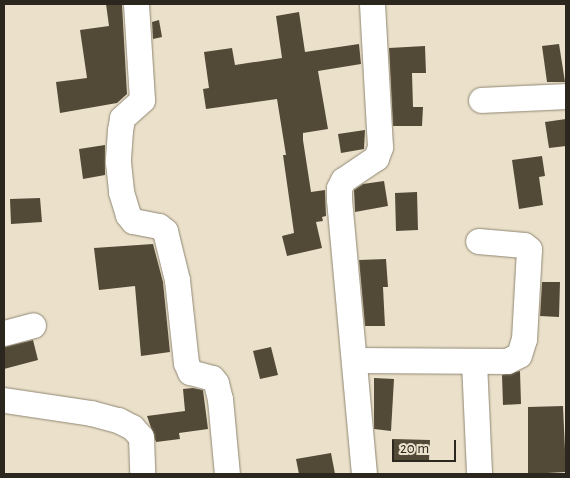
<!DOCTYPE html>
<html>
<head>
<meta charset="utf-8">
<style>
  body { margin:0 }
  #map { position:relative; width:570px; height:478px; overflow:hidden; background:#ebe1cb; font-family:"Alegreya Sans",sans-serif }
  div>[style] { position:absolute }
  [style*='--x'] { left:calc(var(--x)*1px); top:calc(var(--y)*1px); width:calc(var(--w)*1px); rotate:calc(var(--a)*1deg) }
  .building>* { inset:0; background:#524a37 }
  .roads { filter:drop-shadow(0 0 1px #908773) drop-shadow(0 0 1px #908773) }
  .minor>* { height:25px; margin:-12.5px; padding:0 12.5px; transform-origin:12.5px; border-radius:12.5px; background:#fff }
  span { translate:-50% -50%; white-space:nowrap; text-align:center; line-height:1.15; -webkit-text-stroke:5px #ebe1cb; paint-order:stroke }
  .frame { position:absolute; inset:0; border:5px solid #2b271f; pointer-events:none }
  .scale { position:absolute; left:392px; top:440px; width:64px; height:22px; box-sizing:border-box; border:2px solid #2b271f; border-top:0; padding-left:6px; font-size:15px; line-height:18px; white-space:nowrap; color:#2b271f; -webkit-text-stroke:4px #ebe1cb; paint-order:stroke }
</style>
</head>
<body>
<div id="map">
  <div class="building">
    <i style="clip-path:polygon(106px 4px,122px 4px,127px 94px,117px 103px,60px 113px,56px 82px,87px 78px,80px 30px,109px 26px)"></i>
    <i style="clip-path:polygon(299px 12px,305px 52px,359px 44px,361px 64px,318px 71px,328px 129px,303px 133px,303px 140px,311px 192px,325px 190px,326px 216px,322px 217px,323px 221px,316px 222px,322px 248px,287px 256px,282px 236px,294px 233px,283px 155px,286px 155px,277px 99px,206px 109px,203px 89px,209px 88px,204px 52px,232px 48px,235px 65px,282px 58px,276px 16px)"></i>
    <i style="clip-path:polygon(159px 20px,162px 37px,153px 39px,152px 22px)"></i>
    <i style="clip-path:polygon(559px 44px,565px 82px,547px 82px,542px 46px)"></i>
    <i style="clip-path:polygon(425px 46px,426px 73px,412px 73px,413px 107px,423px 107px,422px 126px,393px 126px,389px 48px)"></i>
    <i style="clip-path:polygon(566px 119px,566px 146px,549px 148px,545px 122px)"></i>
    <i style="clip-path:polygon(365px 130px,364px 149px,341px 153px,338px 134px)"></i>
    <i style="clip-path:polygon(105px 145px,105px 175px,83px 179px,79px 149px)"></i>
    <i style="clip-path:polygon(542px 156px,545px 176px,539px 177px,543px 205px,519px 209px,512px 160px)"></i>
    <i style="clip-path:polygon(384px 181px,388px 206px,355px 212px,354px 190px,363px 184px)"></i>
    <i style="clip-path:polygon(417px 192px,418px 230px,396px 231px,395px 193px)"></i>
    <i style="clip-path:polygon(40px 198px,42px 222px,11px 224px,10px 199px)"></i>
    <i style="clip-path:polygon(153px 244px,163px 282px,170px 352px,141px 356px,135px 286px,99px 290px,94px 248px)"></i>
    <i style="clip-path:polygon(386px 259px,388px 287px,383px 287px,385px 326px,365px 326px,359px 260px)"></i>
    <i style="clip-path:polygon(542px 282px,560px 282px,559px 317px,540px 316px)"></i>
    <i style="clip-path:polygon(33px 340px,38px 360px,4px 369px,4px 347px)"></i>
    <i style="clip-path:polygon(271px 347px,278px 375px,260px 379px,253px 351px)"></i>
    <i style="clip-path:polygon(520px 371px,521px 404px,503px 405px,502px 375px)"></i>
    <i style="clip-path:polygon(374px 378px,394px 379px,391px 431px,374px 429px)"></i>
    <i style="clip-path:polygon(193px 388px,203px 390px,208px 429px,179px 433px,180px 439px,156px 442px,147px 416px,185px 411px,183px 389px)"></i>
    <i style="clip-path:polygon(563px 406px,566px 472px,528px 474px,528px 407px)"></i>
    <i style="clip-path:polygon(392px 439px,430px 440px,429px 460px,392px 460px)"></i>
    <i style="clip-path:polygon(331px 453px,335px 474px,299px 474px,296px 459px)"></i>
  </div>
  <div class="roads">
    <div class="minor">
      <i style="--x:136;--y:4;--w:96;--a:86.4"></i>
      <i style="--x:142;--y:100;--w:27;--a:138"></i>
      <i style="--x:122;--y:118;--w:12;--a:99"></i>
      <i style="--x:120;--y:130;--w:32;--a:94"></i>
      <i style="--x:118;--y:162;--w:30;--a:84"></i>
      <i style="--x:121;--y:192;--w:24;--a:73"></i>
      <i style="--x:128;--y:215;--w:8;--a:50"></i>
      <i style="--x:133;--y:221;--w:26;--a:11"></i>
      <i style="--x:159;--y:226;--w:8;--a:40"></i>
      <i style="--x:165;--y:231;--w:50;--a:76.2"></i>
      <i style="--x:177;--y:280;--w:83;--a:83.8"></i>
      <i style="--x:186;--y:363;--w:10;--a:66"></i>
      <i style="--x:190;--y:372;--w:23;--a:15"></i>
      <i style="--x:212;--y:378;--w:6;--a:51"></i>
      <i style="--x:216;--y:383;--w:16;--a:76"></i>
      <i style="--x:220;--y:399;--w:75;--a:84.7"></i>
      <i style="--x:481;--y:100;--w:85;--a:-2.7"></i>
      <i style="--x:4;--y:333;--w:30;--a:-15"></i>
      <i style="--x:355;--y:360;--w:152;--a:0.4"></i>
      <i style="--x:507;--y:361;--w:13;--a:-27"></i>
      <i style="--x:519;--y:355;--w:17;--a:-73"></i>
      <i style="--x:524;--y:339;--w:90;--a:-86.8"></i>
      <i style="--x:529;--y:249;--w:6;--a:-141"></i>
      <i style="--x:524;--y:245;--w:46;--a:-175"></i>
      <i style="--x:474;--y:362;--w:112;--a:87.4"></i>
      <i style="--x:4;--y:400;--w:88;--a:8.5"></i>
      <i style="--x:91;--y:413;--w:28;--a:15"></i>
      <i style="--x:118;--y:420;--w:16;--a:27"></i>
      <i style="--x:132;--y:427;--w:13;--a:48"></i>
      <i style="--x:141;--y:437;--w:37;--a:88"></i>
      <i style="--x:364;--y:474;--w:276;--a:-95.2"></i>
      <i style="--x:339;--y:199;--w:11;--a:-90"></i>
      <i style="--x:339;--y:188;--w:9;--a:-63"></i>
      <i style="--x:343;--y:180;--w:40;--a:-34"></i>
      <i style="--x:376;--y:158;--w:12;--a:-70"></i>
      <i style="--x:380;--y:147;--w:143;--a:-93.2"></i>
    </div>
  </div>
  <div class="frame"></div>
  <div class="scale">20 m</div>
</div>
</body>
</html>
